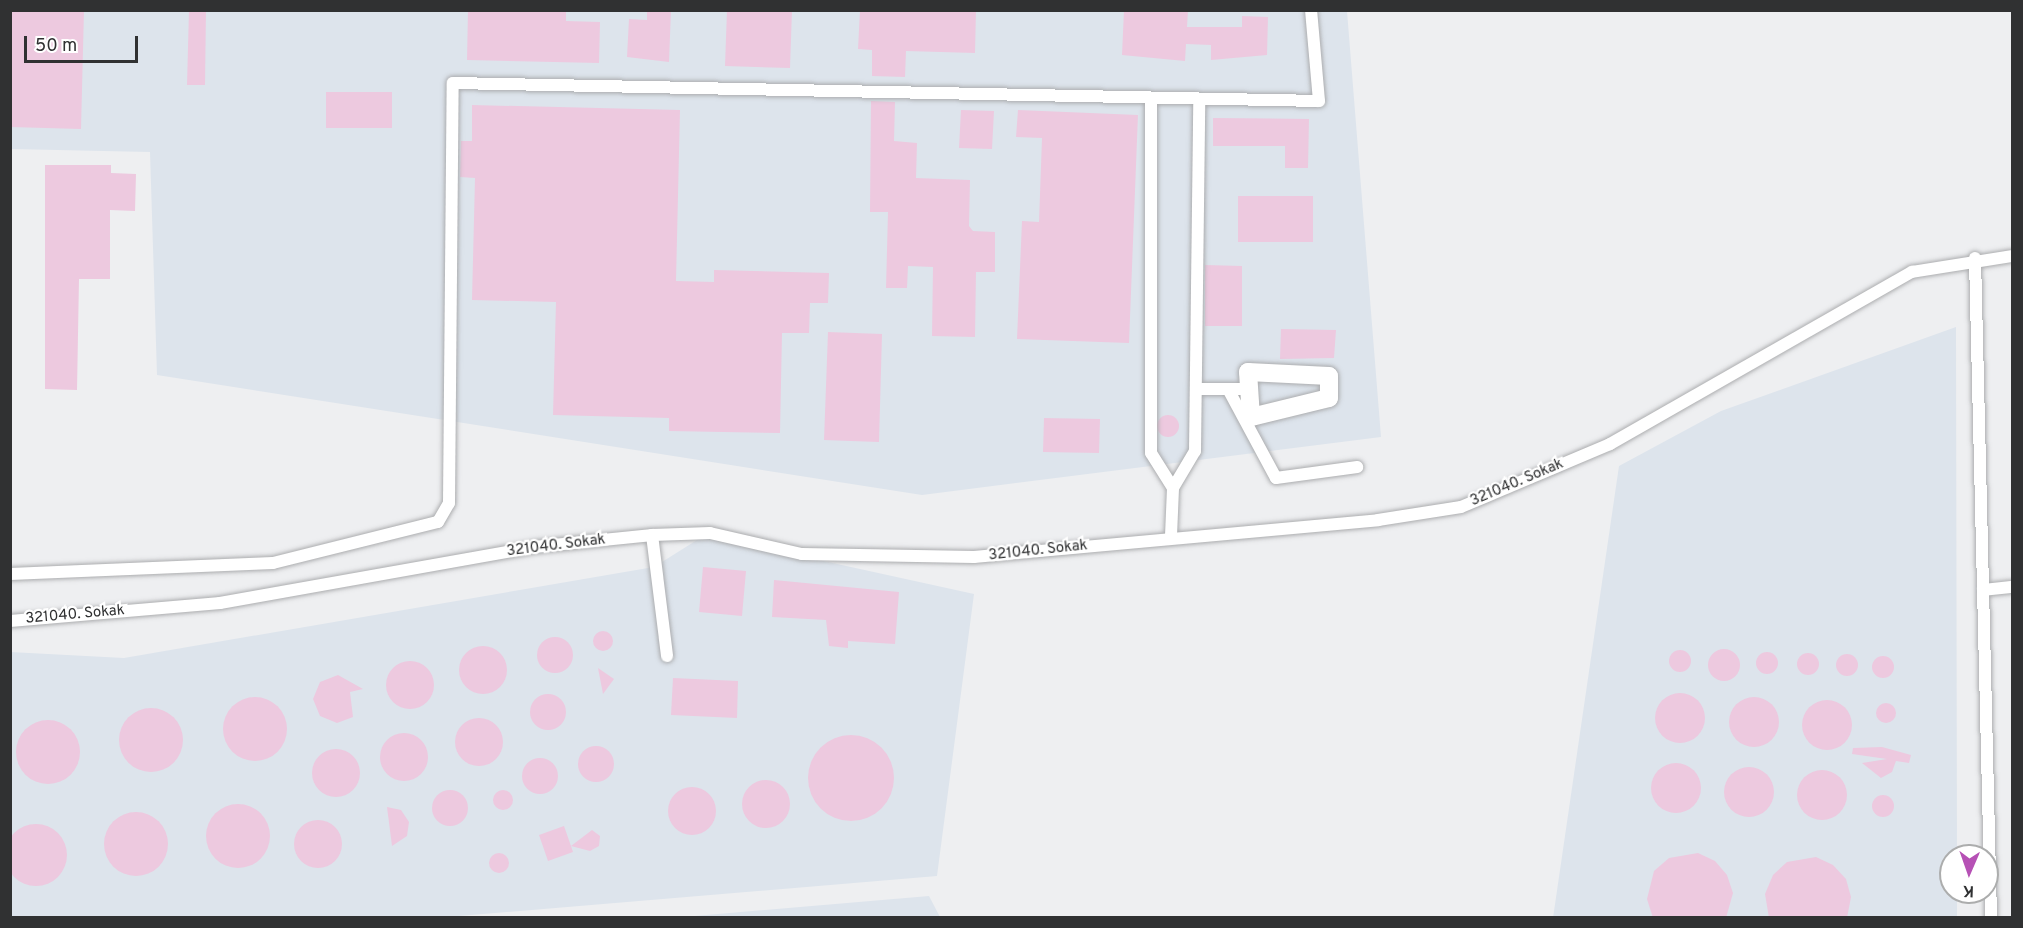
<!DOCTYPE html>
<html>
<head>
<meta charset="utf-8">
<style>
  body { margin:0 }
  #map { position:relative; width:2023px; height:928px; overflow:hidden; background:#eeeff1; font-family:Overpass,sans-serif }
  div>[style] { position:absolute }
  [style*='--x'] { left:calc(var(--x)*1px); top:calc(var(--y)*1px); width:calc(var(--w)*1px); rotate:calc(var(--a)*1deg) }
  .built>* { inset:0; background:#dde4ec }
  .building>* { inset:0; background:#edc9df }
  .round { border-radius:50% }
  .roads { filter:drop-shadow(0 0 2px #acadaf) drop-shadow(0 0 2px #acadaf) }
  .street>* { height:12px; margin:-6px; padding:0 6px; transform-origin:6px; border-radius:6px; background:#fff }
  .secondary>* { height:18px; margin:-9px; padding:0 9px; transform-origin:9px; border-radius:9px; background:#fff }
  span { translate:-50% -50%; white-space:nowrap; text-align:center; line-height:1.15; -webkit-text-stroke:4.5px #fff; paint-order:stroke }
  .street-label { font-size:15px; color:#303132 }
  .frame { position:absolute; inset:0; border:12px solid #303132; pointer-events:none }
  .north { position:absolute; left:1939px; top:844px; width:60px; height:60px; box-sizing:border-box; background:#fff; border:2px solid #acadad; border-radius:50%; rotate:182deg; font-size:16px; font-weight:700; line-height:24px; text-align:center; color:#303132 }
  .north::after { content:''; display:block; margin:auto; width:21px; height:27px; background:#b651b5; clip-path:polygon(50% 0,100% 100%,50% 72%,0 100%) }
  .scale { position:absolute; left:24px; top:36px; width:114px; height:27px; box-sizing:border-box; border:3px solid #303132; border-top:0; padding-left:8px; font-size:18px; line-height:21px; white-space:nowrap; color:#303132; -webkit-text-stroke:4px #fff; paint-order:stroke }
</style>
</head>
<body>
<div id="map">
  <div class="built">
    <i style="clip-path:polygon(11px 11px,1347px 11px,1381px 437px,922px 495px,157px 375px,150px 152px,11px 149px)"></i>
    <i style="clip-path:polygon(1956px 327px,1957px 856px,1951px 856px,1951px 892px,1957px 892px,1957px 917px,1553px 918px,1619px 466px,1721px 411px)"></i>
    <i style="clip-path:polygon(705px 535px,974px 594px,937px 876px,447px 917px,11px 917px,10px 652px,124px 658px,654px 567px)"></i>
    <i style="clip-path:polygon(929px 896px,940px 917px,683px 917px)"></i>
  </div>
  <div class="building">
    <i style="clip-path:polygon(10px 10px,84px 10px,81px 129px,10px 127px)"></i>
    <i style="clip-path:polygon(189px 10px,206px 10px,205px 85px,187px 85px)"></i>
    <i style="clip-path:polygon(468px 10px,566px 10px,566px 21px,600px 22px,599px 63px,467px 60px)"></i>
    <i style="clip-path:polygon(647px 10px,671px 10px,669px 62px,627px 57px,629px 19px,647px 20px)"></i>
    <i style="clip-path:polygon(727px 10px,792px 10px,790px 68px,725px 66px)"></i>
    <i style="clip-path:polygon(860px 10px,976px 10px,975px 53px,906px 51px,905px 77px,872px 76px,872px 50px,858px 49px)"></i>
    <i style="clip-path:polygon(1124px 10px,1188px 10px,1187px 27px,1242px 27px,1242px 16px,1268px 17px,1267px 55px,1211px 60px,1211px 45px,1186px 44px,1185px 61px,1122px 55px)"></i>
    <i style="clip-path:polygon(326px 92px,392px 92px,392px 128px,326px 128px)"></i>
    <i style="clip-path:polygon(871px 101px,895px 102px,894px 141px,917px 143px,916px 178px,970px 180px,969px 226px,973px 231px,995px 232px,995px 272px,976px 272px,975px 337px,932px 336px,933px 267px,908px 266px,907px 288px,886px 288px,888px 212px,870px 212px)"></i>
    <i style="clip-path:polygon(472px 105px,680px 110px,676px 281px,714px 282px,714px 270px,829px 273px,828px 303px,810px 303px,809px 333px,782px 333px,780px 433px,669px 431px,669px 418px,553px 415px,556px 302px,472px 300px,475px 178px,460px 177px,461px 141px,472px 141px)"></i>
    <i style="clip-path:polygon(961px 110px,994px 111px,992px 149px,959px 148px)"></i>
    <i style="clip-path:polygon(1018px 110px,1138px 115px,1129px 343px,1017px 339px,1022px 221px,1039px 222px,1042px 138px,1016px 137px)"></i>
    <i style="clip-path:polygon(1213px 118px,1309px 119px,1308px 168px,1285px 168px,1285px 146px,1213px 146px)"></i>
    <i style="clip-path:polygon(45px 165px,111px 165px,111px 173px,136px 174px,135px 211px,110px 210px,110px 279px,79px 279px,77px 390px,45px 389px)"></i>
    <i style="clip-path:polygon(1238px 196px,1313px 196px,1313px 242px,1238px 242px)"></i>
    <i style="clip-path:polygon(1205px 265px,1242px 266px,1242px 326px,1205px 326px)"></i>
    <i style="clip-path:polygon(1281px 329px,1336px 330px,1334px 358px,1280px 359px)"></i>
    <i style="clip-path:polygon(828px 332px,882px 334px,879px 442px,824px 440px)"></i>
    <i class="round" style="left:1157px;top:415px;width:22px;height:22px"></i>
    <i style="clip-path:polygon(1044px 418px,1100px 419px,1099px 453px,1043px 452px)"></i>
    <i style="clip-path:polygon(703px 567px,746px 571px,742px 616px,699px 612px)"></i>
    <i style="clip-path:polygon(774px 580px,899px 592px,895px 644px,848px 641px,848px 648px,829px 646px,826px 620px,772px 617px)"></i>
    <i class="round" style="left:593px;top:631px;width:20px;height:20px"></i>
    <i class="round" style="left:537px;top:637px;width:36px;height:36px"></i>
    <i class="round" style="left:459px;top:646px;width:48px;height:48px"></i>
    <i class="round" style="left:1708px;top:649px;width:32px;height:32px"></i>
    <i class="round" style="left:1669px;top:650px;width:22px;height:22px"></i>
    <i class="round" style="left:1756px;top:652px;width:22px;height:22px"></i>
    <i class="round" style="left:1797px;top:653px;width:22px;height:22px"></i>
    <i class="round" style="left:1836px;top:654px;width:22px;height:22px"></i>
    <i class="round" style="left:1872px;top:656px;width:22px;height:22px"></i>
    <i class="round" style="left:386px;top:661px;width:48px;height:48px"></i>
    <i style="clip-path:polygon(598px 668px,614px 679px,603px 694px)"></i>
    <i style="clip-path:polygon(338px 675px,363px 689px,350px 692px,353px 717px,337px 723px,320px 716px,313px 699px,320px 682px)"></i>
    <i style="clip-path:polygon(673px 678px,738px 681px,737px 718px,671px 715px)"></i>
    <i class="round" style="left:1655px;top:693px;width:50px;height:50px"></i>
    <i class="round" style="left:530px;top:694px;width:36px;height:36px"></i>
    <i class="round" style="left:223px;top:697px;width:64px;height:64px"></i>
    <i class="round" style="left:1729px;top:697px;width:50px;height:50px"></i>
    <i class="round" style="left:1802px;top:700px;width:50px;height:50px"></i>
    <i class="round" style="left:1876px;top:703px;width:20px;height:20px"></i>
    <i class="round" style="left:119px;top:708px;width:64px;height:64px"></i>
    <i class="round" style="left:455px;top:718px;width:48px;height:48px"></i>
    <i class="round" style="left:16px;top:720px;width:64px;height:64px"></i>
    <i class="round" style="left:380px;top:733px;width:48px;height:48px"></i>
    <i class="round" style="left:808px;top:735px;width:86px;height:86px"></i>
    <i class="round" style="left:578px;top:746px;width:36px;height:36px"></i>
    <i style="clip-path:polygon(1882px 747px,1911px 755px,1909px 763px,1896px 761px,1892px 772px,1881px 778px,1862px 763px,1887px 759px,1852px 754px,1853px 748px)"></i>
    <i class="round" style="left:312px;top:749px;width:48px;height:48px"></i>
    <i class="round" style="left:522px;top:758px;width:36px;height:36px"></i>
    <i class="round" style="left:1651px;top:763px;width:50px;height:50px"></i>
    <i class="round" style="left:1724px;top:767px;width:50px;height:50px"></i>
    <i class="round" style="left:1797px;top:770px;width:50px;height:50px"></i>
    <i class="round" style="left:742px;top:780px;width:48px;height:48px"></i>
    <i class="round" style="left:668px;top:787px;width:48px;height:48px"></i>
    <i class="round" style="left:493px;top:790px;width:20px;height:20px"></i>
    <i class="round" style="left:432px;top:790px;width:36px;height:36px"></i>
    <i class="round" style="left:1872px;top:795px;width:22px;height:22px"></i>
    <i class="round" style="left:206px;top:804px;width:64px;height:64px"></i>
    <i style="clip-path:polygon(387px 807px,401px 810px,409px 822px,407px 836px,392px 846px)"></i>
    <i class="round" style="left:104px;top:812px;width:64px;height:64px"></i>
    <i class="round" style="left:294px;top:820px;width:48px;height:48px"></i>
    <i class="round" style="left:5px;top:824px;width:62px;height:62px"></i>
    <i style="clip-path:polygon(564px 826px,571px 846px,592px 830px,600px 836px,599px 846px,590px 851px,571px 846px,573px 852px,548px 861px,539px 835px)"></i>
    <i class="round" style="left:489px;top:853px;width:20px;height:20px"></i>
    <i style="clip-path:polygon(1698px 853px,1715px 861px,1727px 875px,1733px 893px,1726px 918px,1653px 918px,1647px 899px,1654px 871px,1669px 858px)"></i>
    <i style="clip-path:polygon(1816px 857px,1833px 865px,1846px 879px,1851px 897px,1847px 918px,1769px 918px,1765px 894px,1773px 875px,1787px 862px)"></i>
  </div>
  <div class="roads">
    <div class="street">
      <i style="--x:1151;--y:98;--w:355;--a:90"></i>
      <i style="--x:1151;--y:453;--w:41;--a:57.8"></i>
      <i style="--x:1975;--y:258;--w:660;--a:88.61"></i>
      <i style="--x:1196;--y:389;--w:53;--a:0"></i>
      <i style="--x:1228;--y:389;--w:101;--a:61.7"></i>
      <i style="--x:1276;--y:478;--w:82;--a:-7.7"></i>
      <i style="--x:652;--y:535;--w:122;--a:82.9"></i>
      <i style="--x:1171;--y:536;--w:48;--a:-87.6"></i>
      <i style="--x:1173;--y:488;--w:43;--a:-59.3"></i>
      <i style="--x:1195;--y:451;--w:352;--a:-89.3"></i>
      <i style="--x:10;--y:574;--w:263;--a:-2.4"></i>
      <i style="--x:273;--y:563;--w:170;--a:-14"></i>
      <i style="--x:438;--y:522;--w:22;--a:-60"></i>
      <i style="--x:449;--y:503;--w:420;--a:-89.5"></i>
      <i style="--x:453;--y:83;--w:866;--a:1.19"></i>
      <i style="--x:1319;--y:101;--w:91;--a:-95"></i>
      <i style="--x:1983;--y:590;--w:29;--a:-6"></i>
      <i style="--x:10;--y:621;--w:211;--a:-4.9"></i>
      <i style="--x:220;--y:603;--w:319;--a:-10.1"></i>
      <i style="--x:534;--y:547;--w:119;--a:-5.8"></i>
      <i style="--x:652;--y:535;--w:58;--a:-2"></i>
      <i style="--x:710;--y:533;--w:94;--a:12.9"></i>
      <i style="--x:802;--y:554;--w:172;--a:1"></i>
      <i style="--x:974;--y:557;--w:406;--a:-5.2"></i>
      <i style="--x:1378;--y:520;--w:84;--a:-8.9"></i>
      <i style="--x:1461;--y:507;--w:162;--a:-22.9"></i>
      <i style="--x:1610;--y:444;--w:348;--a:-29.7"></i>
      <i style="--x:1912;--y:272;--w:101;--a:-9.1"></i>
    </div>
    <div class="secondary">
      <i style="--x:1248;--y:372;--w:81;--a:2.8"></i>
      <i style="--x:1329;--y:376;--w:22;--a:90"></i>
      <i style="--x:1329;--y:398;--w:80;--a:166.3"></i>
      <i style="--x:1251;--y:417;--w:45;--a:-93.8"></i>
    </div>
  </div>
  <div class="street-label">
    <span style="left:1517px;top:483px;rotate:-23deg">321040. Sokak</span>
    <span style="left:556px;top:546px;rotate:-7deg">321040. Sokak</span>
    <span style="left:1038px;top:551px;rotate:-6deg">321040. Sokak</span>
    <span style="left:75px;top:615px;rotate:-5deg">321040. Sokak</span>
  </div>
  <div class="frame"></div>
  <div class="north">K</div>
  <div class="scale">50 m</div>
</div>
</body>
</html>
